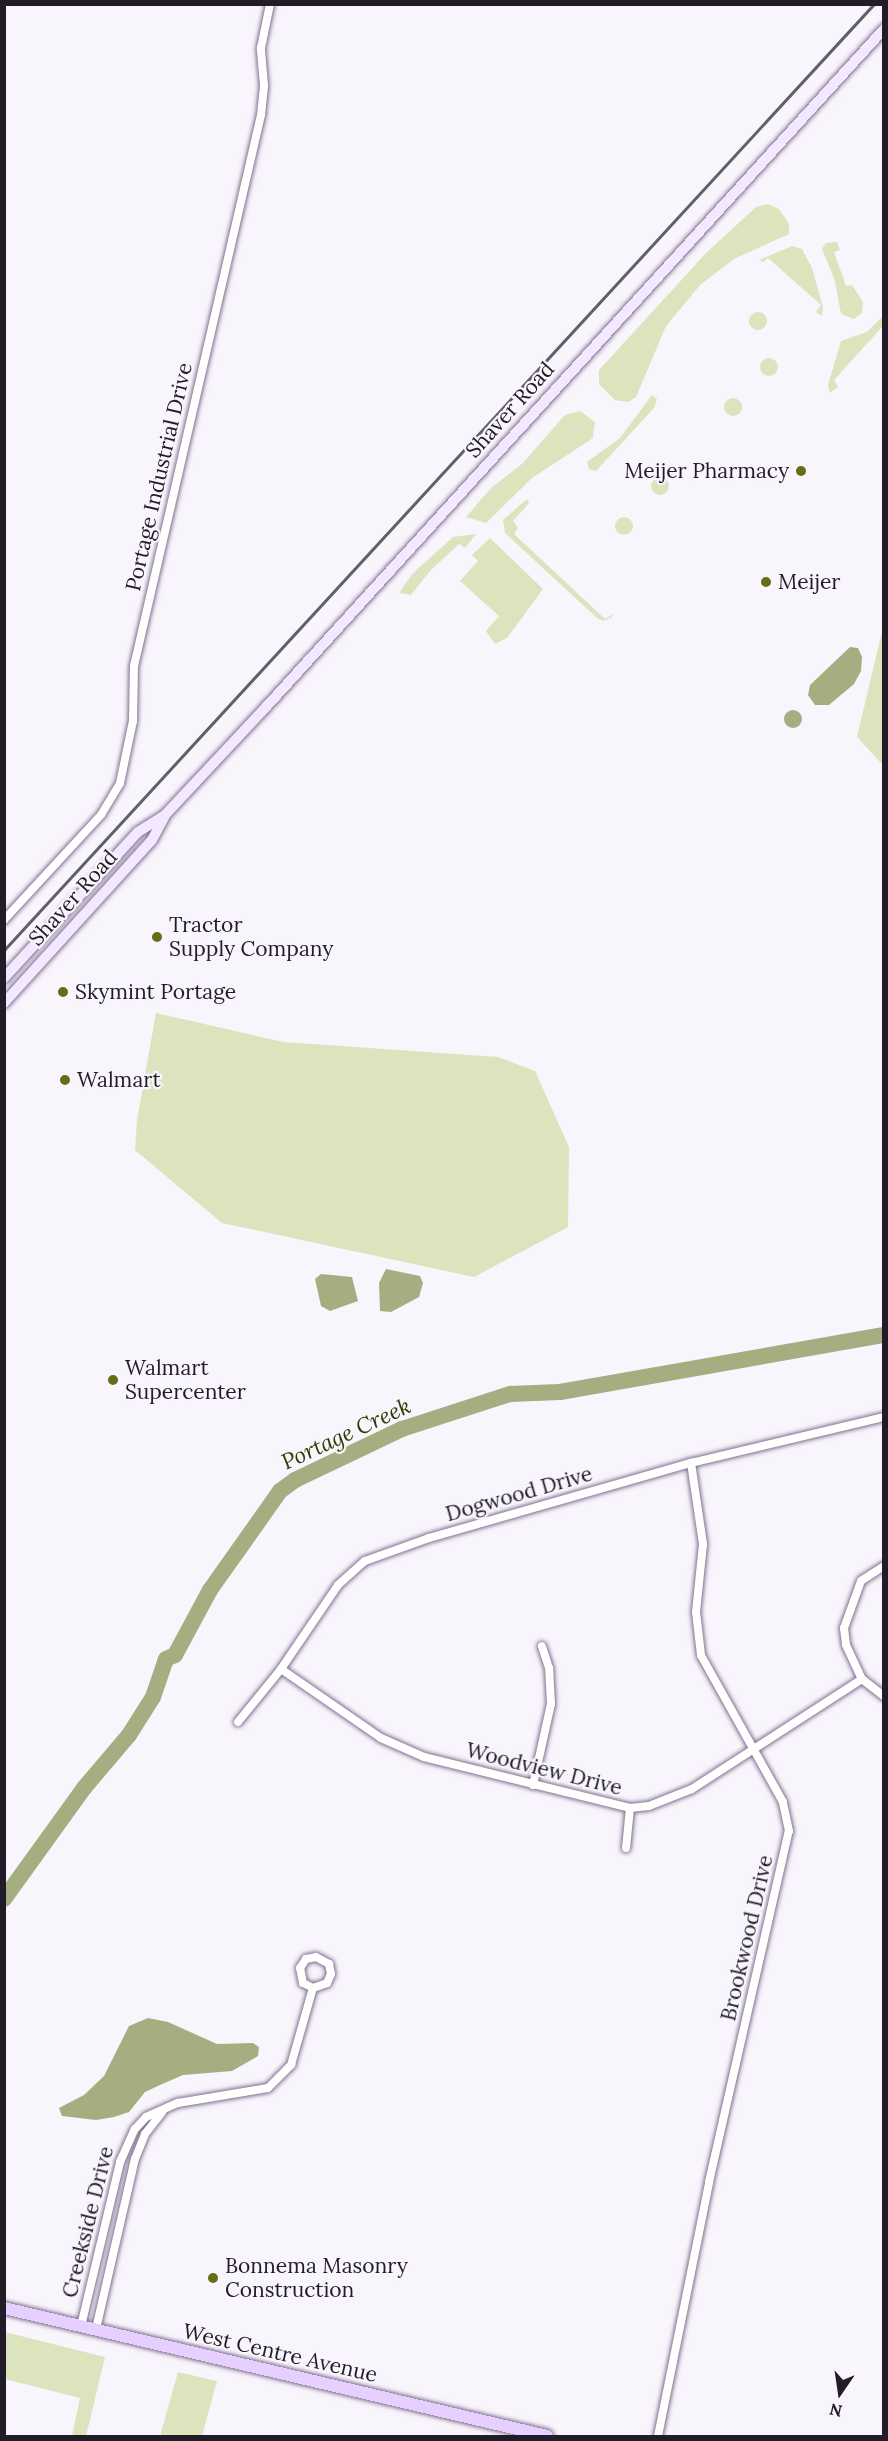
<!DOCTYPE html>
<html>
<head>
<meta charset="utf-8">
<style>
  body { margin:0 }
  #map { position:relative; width:888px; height:2441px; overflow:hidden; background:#f8f5fc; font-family:Lora,serif }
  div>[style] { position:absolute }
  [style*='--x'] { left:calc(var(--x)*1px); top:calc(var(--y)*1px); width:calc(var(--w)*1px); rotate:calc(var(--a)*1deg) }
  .green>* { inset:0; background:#dce4bd }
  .round { border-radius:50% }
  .water>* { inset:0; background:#a5ae80 }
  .river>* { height:16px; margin:-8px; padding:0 8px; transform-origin:8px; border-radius:8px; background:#a5ae80 }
  .roads { filter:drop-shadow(0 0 2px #817291) drop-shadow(0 0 2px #817291) }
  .street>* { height:8px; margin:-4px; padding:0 4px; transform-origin:4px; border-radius:4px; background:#fff }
  .secondary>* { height:10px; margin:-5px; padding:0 5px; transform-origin:5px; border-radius:5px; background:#f3e8ff }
  .primary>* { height:12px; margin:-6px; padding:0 6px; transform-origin:6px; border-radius:6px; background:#e7d0ff }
  .rail>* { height:3px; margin:-1.5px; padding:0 1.5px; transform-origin:1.5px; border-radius:1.5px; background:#635f69 }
  .dots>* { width:16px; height:16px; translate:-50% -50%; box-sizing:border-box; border:3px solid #f8f5fc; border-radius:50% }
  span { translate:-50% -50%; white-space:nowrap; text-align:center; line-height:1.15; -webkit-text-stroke:4.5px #f8f5fc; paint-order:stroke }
  .street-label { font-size:21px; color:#211c28 }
  .poi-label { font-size:21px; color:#211c28 }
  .right { translate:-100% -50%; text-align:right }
  .left { translate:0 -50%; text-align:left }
  .water-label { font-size:22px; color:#343b02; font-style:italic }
  .frame { position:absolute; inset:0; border:6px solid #211c28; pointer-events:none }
  .north { position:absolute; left:810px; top:2363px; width:60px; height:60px; -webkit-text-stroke:4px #f8f5fc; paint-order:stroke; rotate:193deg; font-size:16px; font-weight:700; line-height:24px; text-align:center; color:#211c28 }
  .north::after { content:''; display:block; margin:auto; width:21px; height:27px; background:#211c28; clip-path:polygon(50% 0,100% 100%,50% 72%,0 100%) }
</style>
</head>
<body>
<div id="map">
  <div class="green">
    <i style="clip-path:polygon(768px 204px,779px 209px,789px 224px,789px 234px,734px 259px,700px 285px,666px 326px,636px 397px,628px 402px,615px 400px,599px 384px,599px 370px,707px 252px,756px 207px)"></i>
    <i style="clip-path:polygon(837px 242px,840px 250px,834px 252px,846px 286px,852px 285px,863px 302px,862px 313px,854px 319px,841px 314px,835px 281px,822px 249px,826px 243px)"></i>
    <i style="clip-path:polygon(792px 246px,802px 249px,812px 268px,823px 307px,822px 316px,816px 312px,821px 305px,768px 258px,763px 262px,759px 260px)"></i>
    <i class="round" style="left:749px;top:312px;width:18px;height:18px"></i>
    <i style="clip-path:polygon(883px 316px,883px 326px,834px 380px,838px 387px,830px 393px,828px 385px,841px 341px,867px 332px)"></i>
    <i class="round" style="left:760px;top:358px;width:18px;height:18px"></i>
    <i style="clip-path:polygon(652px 395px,657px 399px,654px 408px,596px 471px,589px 469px,587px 462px,620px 438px)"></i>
    <i class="round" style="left:724px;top:398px;width:18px;height:18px"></i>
    <i style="clip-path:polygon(580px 411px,595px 422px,593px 438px,532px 478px,486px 523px,466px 517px,491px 488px,523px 463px,565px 415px)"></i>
    <i class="round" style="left:651px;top:477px;width:18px;height:18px"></i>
    <i style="clip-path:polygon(527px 499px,529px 503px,513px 521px,518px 528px,514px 534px,605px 619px,613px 614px,611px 618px,603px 621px,597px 618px,505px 533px,503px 520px)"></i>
    <i class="round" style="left:615px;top:517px;width:18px;height:18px"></i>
    <i style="clip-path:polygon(476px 534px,465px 548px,459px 544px,430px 571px,411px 595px,399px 593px,412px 574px,453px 537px)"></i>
    <i style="clip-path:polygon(490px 538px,543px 589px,507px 638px,495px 644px,486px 631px,499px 616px,460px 581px,478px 561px,472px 555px)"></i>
    <i style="clip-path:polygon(883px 627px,883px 765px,857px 737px)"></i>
    <i style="clip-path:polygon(156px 1013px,283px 1042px,498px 1057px,535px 1071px,569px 1147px,568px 1227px,474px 1277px,222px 1223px,135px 1150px,137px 1120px)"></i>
    <i style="clip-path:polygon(5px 2332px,105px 2357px,86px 2436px,72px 2436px,80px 2398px,5px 2379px)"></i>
    <i style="clip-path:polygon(178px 2372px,217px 2381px,202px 2436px,160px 2436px)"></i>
  </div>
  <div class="water">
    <i style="clip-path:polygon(850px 647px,858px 648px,862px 657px,861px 671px,854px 684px,829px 705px,815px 705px,808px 695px,810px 685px)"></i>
    <i class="round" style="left:784px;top:710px;width:18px;height:18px"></i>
    <i style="clip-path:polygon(386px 1269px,420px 1276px,423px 1283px,419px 1297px,391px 1312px,380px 1311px,379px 1283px)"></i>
    <i style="clip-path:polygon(321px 1274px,352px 1277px,358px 1301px,330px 1311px,321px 1306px,315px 1279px)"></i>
    <i style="clip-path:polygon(148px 2018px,168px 2022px,217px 2044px,253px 2043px,259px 2047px,258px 2056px,232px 2071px,183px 2075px,160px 2085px,145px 2092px,129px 2112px,114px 2117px,96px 2120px,62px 2116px,59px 2108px,84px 2095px,104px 2076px,129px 2026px)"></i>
  </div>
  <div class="river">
    <i style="--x:4;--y:1899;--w:137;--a:-54.2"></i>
    <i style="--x:84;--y:1788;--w:70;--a:-49.7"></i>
    <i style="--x:129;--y:1735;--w:45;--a:-57.7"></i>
    <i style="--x:153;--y:1697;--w:40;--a:-71.1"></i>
    <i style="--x:166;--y:1659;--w:10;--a:-24"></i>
    <i style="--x:175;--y:1655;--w:74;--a:-61.7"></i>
    <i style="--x:210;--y:1590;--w:121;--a:-54.7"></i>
    <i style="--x:280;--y:1491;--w:19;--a:-36"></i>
    <i style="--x:295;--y:1480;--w:119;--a:-25.5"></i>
    <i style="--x:402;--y:1429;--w:114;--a:-18"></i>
    <i style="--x:510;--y:1394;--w:50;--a:-2.3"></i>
    <i style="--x:560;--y:1392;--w:329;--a:-10"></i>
  </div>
  <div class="roads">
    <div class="street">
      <i style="--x:4;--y:920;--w:143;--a:-47.3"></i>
      <i style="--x:101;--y:815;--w:37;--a:-59"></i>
      <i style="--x:120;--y:783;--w:63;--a:-78.2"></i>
      <i style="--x:133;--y:721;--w:55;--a:-89"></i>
      <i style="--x:134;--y:666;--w:565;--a:-77.02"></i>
      <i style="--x:261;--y:115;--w:30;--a:-84"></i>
      <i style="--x:264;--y:85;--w:37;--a:-95"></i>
      <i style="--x:261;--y:48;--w:45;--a:-78.4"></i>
      <i style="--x:884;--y:1566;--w:27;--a:147"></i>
      <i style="--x:861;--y:1581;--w:50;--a:109.9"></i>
      <i style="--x:844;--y:1628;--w:17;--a:83"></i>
      <i style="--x:846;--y:1645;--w:38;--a:65"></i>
      <i style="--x:862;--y:1679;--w:28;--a:38"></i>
      <i style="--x:281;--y:1669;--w:121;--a:34.6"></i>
      <i style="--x:381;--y:1738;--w:47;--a:23.8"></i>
      <i style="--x:424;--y:1757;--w:212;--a:13.9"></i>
      <i style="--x:630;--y:1808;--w:19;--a:-6"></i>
      <i style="--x:649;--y:1806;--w:46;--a:-21.6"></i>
      <i style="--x:692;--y:1789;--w:202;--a:-32.9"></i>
      <i style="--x:238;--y:1722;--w:68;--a:-50.9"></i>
      <i style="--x:281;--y:1669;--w:102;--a:-55.8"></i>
      <i style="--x:338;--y:1585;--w:36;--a:-42"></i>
      <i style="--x:365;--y:1561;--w:68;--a:-19.8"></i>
      <i style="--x:429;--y:1538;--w:273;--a:-16"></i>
      <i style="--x:691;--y:1463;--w:198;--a:-13.4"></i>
      <i style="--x:533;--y:1785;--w:83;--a:-77.5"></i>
      <i style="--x:551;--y:1704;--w:36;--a:-93"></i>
      <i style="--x:549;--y:1668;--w:23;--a:-108"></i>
      <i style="--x:626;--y:1848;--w:40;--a:-84.3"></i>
      <i style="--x:81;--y:2326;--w:169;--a:-76.6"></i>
      <i style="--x:120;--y:2162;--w:36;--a:-66"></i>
      <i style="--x:135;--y:2129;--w:16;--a:-47"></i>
      <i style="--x:146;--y:2117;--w:35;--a:-24"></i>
      <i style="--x:178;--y:2103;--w:91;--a:-9.5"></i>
      <i style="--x:268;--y:2088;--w:33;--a:-45"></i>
      <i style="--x:291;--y:2065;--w:80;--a:-74.1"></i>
      <i style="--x:313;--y:1988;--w:11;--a:-153"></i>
      <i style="--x:303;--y:1983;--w:15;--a:-101"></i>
      <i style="--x:300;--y:1968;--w:11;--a:-56"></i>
      <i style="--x:306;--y:1959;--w:10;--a:-11"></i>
      <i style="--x:316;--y:1957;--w:15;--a:28"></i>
      <i style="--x:329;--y:1964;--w:10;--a:79"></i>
      <i style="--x:331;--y:1974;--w:10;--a:114"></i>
      <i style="--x:327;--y:1983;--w:15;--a:160"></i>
      <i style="--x:96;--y:2329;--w:174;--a:-77.1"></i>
      <i style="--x:135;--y:2159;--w:27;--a:-68"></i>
      <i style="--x:145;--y:2134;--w:28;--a:-52"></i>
      <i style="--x:658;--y:2436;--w:259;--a:-78.6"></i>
      <i style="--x:709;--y:2182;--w:360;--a:-77.2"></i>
      <i style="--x:789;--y:1831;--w:30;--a:-102"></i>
      <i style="--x:783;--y:1802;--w:168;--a:-119.2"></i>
      <i style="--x:701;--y:1655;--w:43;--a:-96.6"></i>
      <i style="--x:696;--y:1612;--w:68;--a:-84.1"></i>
      <i style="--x:703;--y:1544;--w:82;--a:-98.4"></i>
    </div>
    <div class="secondary">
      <i style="--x:4;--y:978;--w:198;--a:-47.5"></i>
      <i style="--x:138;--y:832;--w:32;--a:-32"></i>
      <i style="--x:165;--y:815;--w:149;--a:-46.9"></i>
      <i style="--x:267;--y:706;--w:916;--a:-47.65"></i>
      <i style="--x:4;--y:1003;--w:220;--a:-47.8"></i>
      <i style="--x:152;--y:840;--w:26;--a:-62"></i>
    </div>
    <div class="primary">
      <i style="--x:4;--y:2308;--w:558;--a:13.26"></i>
    </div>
  </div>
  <div class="rail">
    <i style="--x:4;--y:950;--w:1285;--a:-47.4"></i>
  </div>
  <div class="dots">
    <i style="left:801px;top:471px;background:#636e17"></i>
    <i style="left:766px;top:582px;background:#636e17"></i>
    <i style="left:157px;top:937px;background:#636e17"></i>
    <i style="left:63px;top:992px;background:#636e17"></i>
    <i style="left:65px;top:1080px;background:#636e17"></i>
    <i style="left:113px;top:1380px;background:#636e17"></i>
    <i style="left:213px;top:2278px;background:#636e17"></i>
  </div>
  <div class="street-label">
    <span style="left:510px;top:410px;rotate:-48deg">Shaver Road</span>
    <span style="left:159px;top:477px;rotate:-77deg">Portage Industrial Drive</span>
    <span style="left:73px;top:898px;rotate:-48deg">Shaver Road</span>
    <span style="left:519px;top:1494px;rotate:-16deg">Dogwood Drive</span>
    <span style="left:544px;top:1769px;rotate:14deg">Woodview Drive</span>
    <span style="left:747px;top:1938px;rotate:-77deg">Brookwood Drive</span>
    <span style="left:88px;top:2222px;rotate:-76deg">Creekside Drive</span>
    <span style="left:280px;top:2353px;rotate:13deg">West Centre Avenue</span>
  </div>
  <div class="poi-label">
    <span class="right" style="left:789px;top:471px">Meijer Pharmacy</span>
    <span class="left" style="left:778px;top:582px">Meijer</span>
    <span class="left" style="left:169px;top:937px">Tractor<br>Supply Company</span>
    <span class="left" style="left:75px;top:992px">Skymint Portage</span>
    <span class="left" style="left:77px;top:1080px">Walmart</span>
    <span class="left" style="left:125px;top:1380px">Walmart<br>Supercenter</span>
    <span class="left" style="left:225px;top:2278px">Bonnema Masonry<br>Construction</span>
  </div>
  <div class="water-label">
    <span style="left:346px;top:1434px;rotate:-25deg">Portage Creek</span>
  </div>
  <div class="frame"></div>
  <div class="north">N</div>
</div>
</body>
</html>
